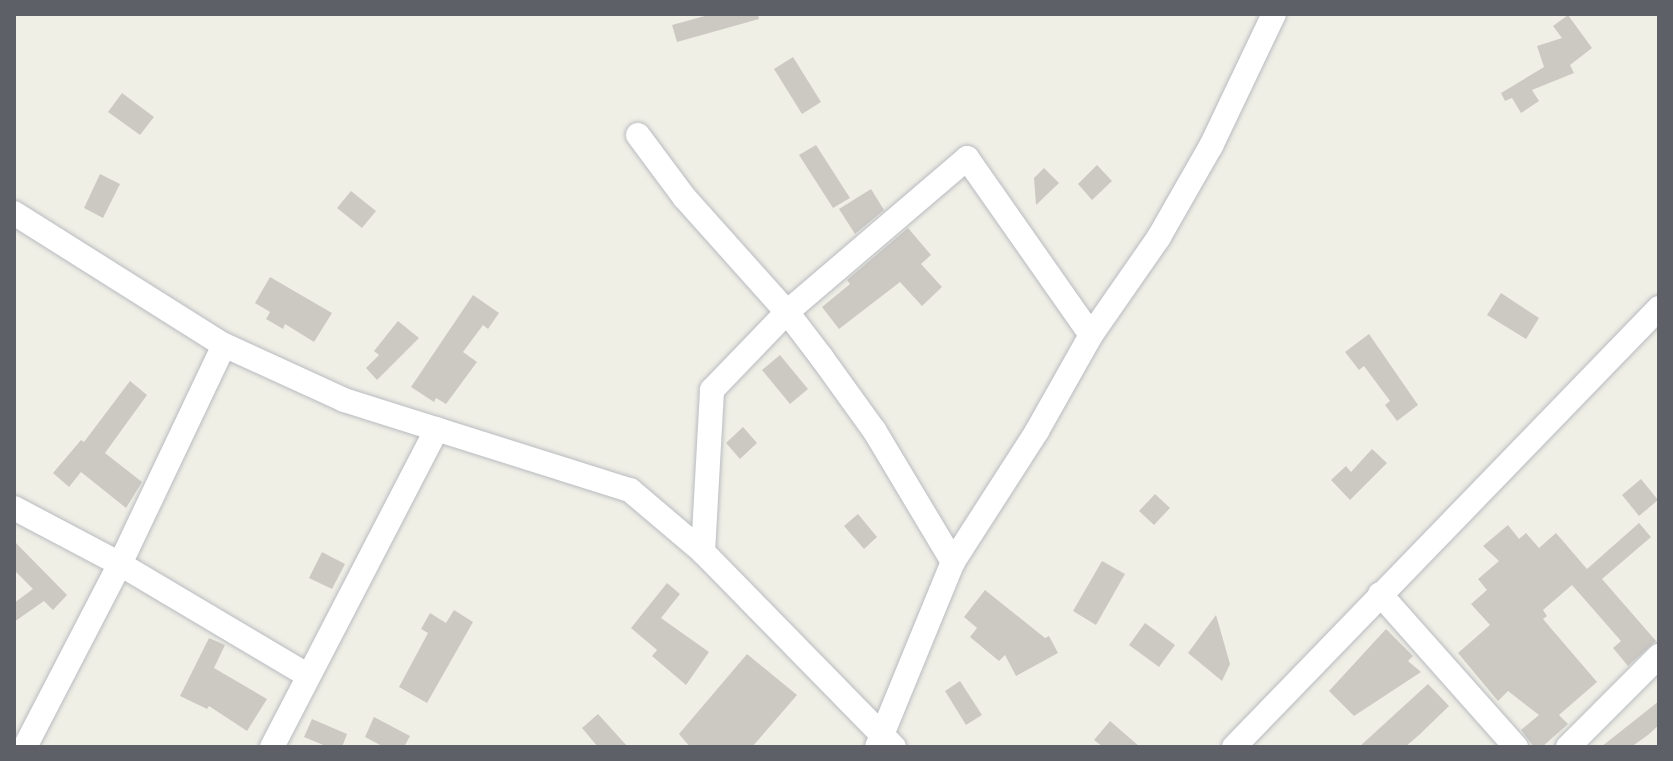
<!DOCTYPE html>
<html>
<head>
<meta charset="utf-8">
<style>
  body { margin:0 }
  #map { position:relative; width:1673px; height:761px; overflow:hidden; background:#f0efe6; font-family:"Alegreya Sans",sans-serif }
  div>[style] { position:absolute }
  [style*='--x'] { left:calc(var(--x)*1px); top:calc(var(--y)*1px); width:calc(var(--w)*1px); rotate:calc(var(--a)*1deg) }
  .building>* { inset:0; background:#ccc9c3 }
  .roads { filter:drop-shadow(0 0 2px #b8bbc0) drop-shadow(0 0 2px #b8bbc0) }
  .street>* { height:24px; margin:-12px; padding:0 12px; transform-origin:12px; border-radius:12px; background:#fff }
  span { translate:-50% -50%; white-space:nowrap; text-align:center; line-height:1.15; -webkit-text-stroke:6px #fff; paint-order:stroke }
  .frame { position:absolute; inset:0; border:16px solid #5d6167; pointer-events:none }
</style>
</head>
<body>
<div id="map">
  <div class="building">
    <i style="clip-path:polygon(712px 14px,758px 14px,759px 19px,677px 42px,672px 25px)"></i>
    <i style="clip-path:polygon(1568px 15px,1592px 48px,1570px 65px,1574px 73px,1532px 90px,1539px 101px,1521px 113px,1512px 98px,1505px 101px,1501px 93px,1544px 67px,1537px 46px,1562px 38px,1553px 26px)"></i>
    <i style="clip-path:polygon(793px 57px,821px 102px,802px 114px,774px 69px)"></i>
    <i style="clip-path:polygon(122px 93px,154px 117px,140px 135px,108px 112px)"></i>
    <i style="clip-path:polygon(816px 145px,850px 198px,833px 208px,799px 155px)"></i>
    <i style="clip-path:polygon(1097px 165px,1112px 181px,1092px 200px,1078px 184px)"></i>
    <i style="clip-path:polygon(1044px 168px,1059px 183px,1036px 205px,1034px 178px)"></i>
    <i style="clip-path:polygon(100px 174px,120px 184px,103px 218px,84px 208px)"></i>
    <i style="clip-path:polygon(871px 189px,884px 210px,855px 234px,839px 209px)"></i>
    <i style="clip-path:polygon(351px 191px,376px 211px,362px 228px,337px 208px)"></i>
    <i style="clip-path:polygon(908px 228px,931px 255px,921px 264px,942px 287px,922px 306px,900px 282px,839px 329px,822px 307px,850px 284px,847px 280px)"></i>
    <i style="clip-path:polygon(270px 277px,332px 313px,314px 342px,285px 324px,283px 329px,266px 319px,270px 312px,255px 303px)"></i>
    <i style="clip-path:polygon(1501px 293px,1539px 318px,1526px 339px,1487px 315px)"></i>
    <i style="clip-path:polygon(473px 295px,499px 313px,488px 329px,483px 325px,463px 352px,477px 362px,446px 404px,436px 398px,434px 402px,411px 387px)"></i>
    <i style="clip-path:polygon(398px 321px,419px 338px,377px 380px,366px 368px,379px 355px,374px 351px)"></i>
    <i style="clip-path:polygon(1369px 334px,1418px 405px,1397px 421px,1385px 405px,1390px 401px,1364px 366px,1359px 370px,1345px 352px)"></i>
    <i style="clip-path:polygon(780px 355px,808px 389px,790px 404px,762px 370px)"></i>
    <i style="clip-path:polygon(130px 381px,147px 395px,105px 453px,142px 482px,126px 508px,81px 472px,69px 487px,53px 473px,81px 440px,84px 442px)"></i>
    <i style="clip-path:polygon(743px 427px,757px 443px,740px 459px,726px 443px)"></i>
    <i style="clip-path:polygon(1372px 449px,1387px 463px,1350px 500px,1331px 480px,1346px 466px,1351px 472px)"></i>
    <i style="clip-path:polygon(1641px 479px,1658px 500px,1639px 516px,1622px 495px)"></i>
    <i style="clip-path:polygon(1155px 494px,1170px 508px,1154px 525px,1139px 511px)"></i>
    <i style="clip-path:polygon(858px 514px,877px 537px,864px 549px,844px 526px)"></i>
    <i style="clip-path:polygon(1639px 523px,1651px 537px,1602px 579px,1656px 641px,1628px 666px,1613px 648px,1621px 641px,1572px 585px,1543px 610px,1547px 616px,1543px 619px,1597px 682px,1559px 715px,1568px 724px,1542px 747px,1534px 747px,1521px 730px,1539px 715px,1508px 691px,1498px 701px,1458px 653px,1490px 625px,1471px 604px,1487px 590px,1478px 579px,1499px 561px,1483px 546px,1508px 525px,1519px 539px,1526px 533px,1539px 548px,1556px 533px,1587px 569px)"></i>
    <i style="clip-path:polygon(14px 541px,67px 595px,53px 610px,44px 601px,14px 622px,14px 603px,33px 589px,14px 570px)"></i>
    <i style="clip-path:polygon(322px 552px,345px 564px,332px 589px,309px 578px)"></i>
    <i style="clip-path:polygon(1102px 561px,1125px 574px,1096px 625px,1073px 611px)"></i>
    <i style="clip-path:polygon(667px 583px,680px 594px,661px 618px,709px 652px,686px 685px,652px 656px,657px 650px,631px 628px)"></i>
    <i style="clip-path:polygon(985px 590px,1045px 638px,1049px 636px,1058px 653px,1016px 676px,1005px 655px,999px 661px,970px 637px,977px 628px,964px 617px)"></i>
    <i style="clip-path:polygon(454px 610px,473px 622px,427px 703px,399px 687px,428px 633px,421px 629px,430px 613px,446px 623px)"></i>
    <i style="clip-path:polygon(1216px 615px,1230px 664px,1222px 681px,1188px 653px)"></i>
    <i style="clip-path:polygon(1145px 623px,1175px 645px,1159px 667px,1129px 645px)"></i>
    <i style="clip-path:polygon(1386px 629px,1413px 656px,1408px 661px,1421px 672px,1354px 716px,1329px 691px)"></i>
    <i style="clip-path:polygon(209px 638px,225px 645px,214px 668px,267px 699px,247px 731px,209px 706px,207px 709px,180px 696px)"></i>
    <i style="clip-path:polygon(747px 654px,797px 695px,752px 747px,690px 747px,679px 734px)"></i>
    <i style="clip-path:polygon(960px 681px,982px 715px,966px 725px,945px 691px)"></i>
    <i style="clip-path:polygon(1428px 684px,1449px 706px,1419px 735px,1405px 747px,1359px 747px)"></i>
    <i style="clip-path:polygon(1659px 701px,1659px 725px,1648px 735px,1631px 747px,1601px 747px)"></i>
    <i style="clip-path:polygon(598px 714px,628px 747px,598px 747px,582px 728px)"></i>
    <i style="clip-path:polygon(374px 717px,410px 736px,404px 747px,384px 747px,365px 737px)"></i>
    <i style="clip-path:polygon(312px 719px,347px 734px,342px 747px,328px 747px,304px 737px)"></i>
    <i style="clip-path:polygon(1110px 721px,1140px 747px,1103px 747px,1094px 740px)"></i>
  </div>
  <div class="roads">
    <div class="street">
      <i style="--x:638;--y:135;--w:77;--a:53.4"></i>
      <i style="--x:684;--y:197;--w:154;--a:48.2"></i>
      <i style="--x:787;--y:312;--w:58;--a:52.7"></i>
      <i style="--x:822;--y:358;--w:89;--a:54.2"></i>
      <i style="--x:874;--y:430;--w:154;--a:59.1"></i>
      <i style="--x:14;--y:213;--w:248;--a:32.2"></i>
      <i style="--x:224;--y:345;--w:132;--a:24.6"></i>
      <i style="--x:344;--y:400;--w:300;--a:17.5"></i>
      <i style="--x:630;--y:490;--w:96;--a:40.3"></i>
      <i style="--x:703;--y:552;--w:273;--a:45.6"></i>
      <i style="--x:14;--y:508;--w:120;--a:27.8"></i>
      <i style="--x:120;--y:564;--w:217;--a:30.7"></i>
      <i style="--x:703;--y:552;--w:162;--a:-86.8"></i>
      <i style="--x:712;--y:390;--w:108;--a:-46.1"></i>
      <i style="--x:787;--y:312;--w:237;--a:-40.5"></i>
      <i style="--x:967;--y:158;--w:216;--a:55"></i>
      <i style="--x:1380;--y:594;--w:205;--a:48.4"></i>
      <i style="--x:25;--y:747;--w:206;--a:-62.6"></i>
      <i style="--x:120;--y:564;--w:242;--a:-64.6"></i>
      <i style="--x:272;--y:747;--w:358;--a:-62.6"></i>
      <i style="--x:877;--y:747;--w:200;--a:-67.7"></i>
      <i style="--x:953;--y:562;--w:156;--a:-57.3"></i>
      <i style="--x:1037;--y:431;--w:110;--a:-60.6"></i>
      <i style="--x:1091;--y:335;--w:119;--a:-55.2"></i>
      <i style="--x:1159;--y:237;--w:105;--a:-60.3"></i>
      <i style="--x:1211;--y:146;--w:146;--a:-64.5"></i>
      <i style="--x:1234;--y:747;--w:611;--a:-45.93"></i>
      <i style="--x:1568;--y:747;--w:129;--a:-45"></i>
    </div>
  </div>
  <div class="frame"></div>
</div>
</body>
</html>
